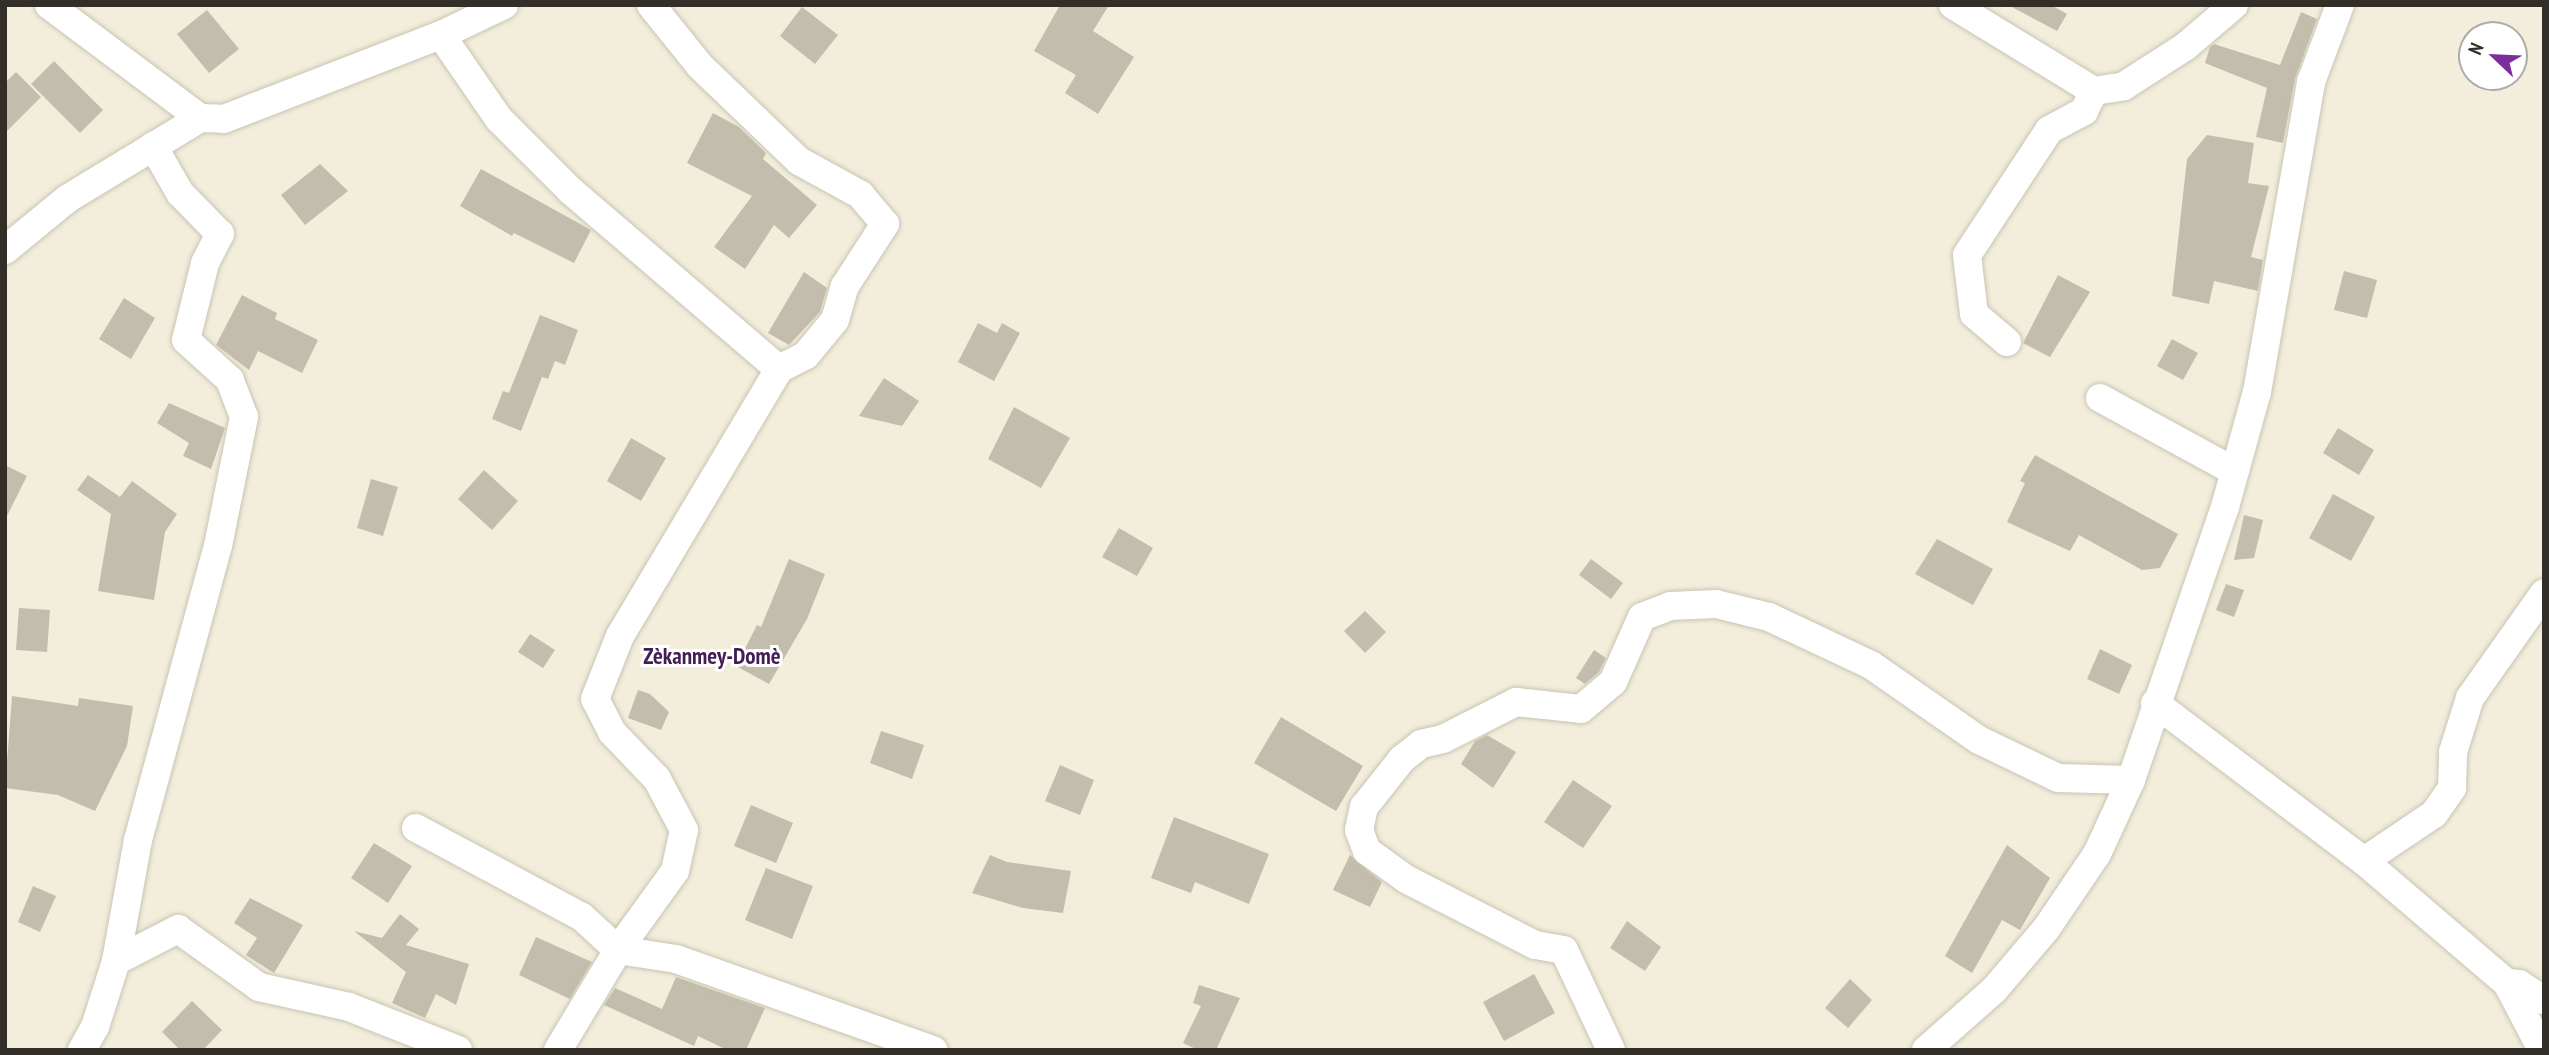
<!DOCTYPE html>
<html>
<head>
<meta charset="utf-8">
<style>
  body { margin:0 }
  #map { position:relative; width:2549px; height:1055px; overflow:hidden; background:#f3eedc; font-family:"PT Sans Narrow",sans-serif }
  div>[style] { position:absolute }
  [style*='--x'] { left:calc(var(--x)*1px); top:calc(var(--y)*1px); width:calc(var(--w)*1px); rotate:calc(var(--a)*1deg) }
  .building>* { inset:0; background:#c2bdac }
  .roads { filter:drop-shadow(0 0 2px #c9c4b3) drop-shadow(0 0 2px #c9c4b3) }
  .street>* { height:28px; margin:-14px; padding:0 14px; transform-origin:14px; border-radius:14px; background:#fff }
  span { translate:-50% -50%; white-space:nowrap; text-align:center; line-height:1.15; -webkit-text-stroke:6px #fff; paint-order:stroke }
  .quarter-label { font-size:23px; color:#431e54; font-weight:700 }
  .frame { position:absolute; inset:0; border:7px solid #312f28; pointer-events:none }
  .north { position:absolute; left:2458px; top:21px; width:70px; height:70px; box-sizing:border-box; background:#fff; border:2px solid #adaca9; border-radius:50%; rotate:293deg; font-size:19px; font-weight:700; line-height:28px; text-align:center; color:#312f28 }
  .north::after { content:''; display:block; margin:auto; width:24px; height:32px; background:#7c2e9f; clip-path:polygon(50% 0,100% 100%,50% 72%,0 100%) }
</style>
</head>
<body>
<div id="map">
  <div class="building">
    <i style="clip-path:polygon(1060px 5px,1109px 5px,1093px 31px,1134px 57px,1098px 114px,1065px 93px,1076px 75px,1034px 51px)"></i>
    <i style="clip-path:polygon(2008px 5px,2051px 5px,2067px 14px,2057px 31px)"></i>
    <i style="clip-path:polygon(802px 7px,838px 35px,815px 64px,780px 36px)"></i>
    <i style="clip-path:polygon(207px 10px,239px 49px,209px 73px,177px 34px)"></i>
    <i style="clip-path:polygon(2301px 12px,2317px 19px,2295px 79px,2283px 143px,2256px 137px,2267px 88px,2205px 63px,2210px 47px,2214px 44px,2280px 65px)"></i>
    <i style="clip-path:polygon(54px 61px,103px 110px,80px 133px,31px 84px)"></i>
    <i style="clip-path:polygon(16px 72px,41px 97px,5px 133px,5px 83px)"></i>
    <i style="clip-path:polygon(713px 113px,739px 127px,766px 153px,763px 159px,817px 205px,789px 238px,774px 225px,745px 269px,714px 247px,752px 196px,687px 163px)"></i>
    <i style="clip-path:polygon(2207px 135px,2254px 143px,2248px 183px,2269px 186px,2251px 257px,2263px 260px,2258px 291px,2214px 281px,2209px 304px,2172px 296px,2187px 159px)"></i>
    <i style="clip-path:polygon(320px 164px,348px 191px,305px 225px,281px 195px)"></i>
    <i style="clip-path:polygon(481px 169px,591px 230px,574px 263px,514px 233px,512px 236px,460px 206px)"></i>
    <i style="clip-path:polygon(2344px 271px,2377px 280px,2367px 318px,2334px 310px)"></i>
    <i style="clip-path:polygon(804px 272px,827px 288px,820px 312px,789px 345px,768px 333px)"></i>
    <i style="clip-path:polygon(2058px 275px,2090px 292px,2050px 357px,2023px 343px)"></i>
    <i style="clip-path:polygon(242px 295px,277px 313px,275px 319px,318px 340px,302px 373px,258px 351px,249px 370px,216px 345px)"></i>
    <i style="clip-path:polygon(124px 298px,155px 318px,131px 359px,99px 339px)"></i>
    <i style="clip-path:polygon(540px 315px,578px 330px,565px 365px,555px 361px,548px 379px,542px 377px,521px 431px,492px 419px,503px 391px,509px 393px)"></i>
    <i style="clip-path:polygon(978px 323px,997px 333px,1002px 323px,1020px 333px,994px 381px,958px 362px)"></i>
    <i style="clip-path:polygon(2172px 339px,2198px 353px,2183px 380px,2157px 366px)"></i>
    <i style="clip-path:polygon(884px 378px,919px 401px,902px 426px,859px 416px)"></i>
    <i style="clip-path:polygon(169px 403px,225px 428px,211px 469px,183px 456px,189px 443px,157px 423px)"></i>
    <i style="clip-path:polygon(1014px 407px,1070px 438px,1041px 488px,988px 459px)"></i>
    <i style="clip-path:polygon(2338px 428px,2374px 450px,2359px 475px,2323px 453px)"></i>
    <i style="clip-path:polygon(631px 438px,666px 458px,641px 501px,607px 481px)"></i>
    <i style="clip-path:polygon(2035px 455px,2178px 534px,2160px 568px,2142px 570px,2079px 535px,2070px 551px,2007px 522px,2025px 483px,2020px 481px)"></i>
    <i style="clip-path:polygon(5px 465px,27px 476px,5px 520px)"></i>
    <i style="clip-path:polygon(484px 470px,518px 501px,492px 530px,458px 499px)"></i>
    <i style="clip-path:polygon(88px 475px,120px 497px,132px 481px,177px 514px,165px 532px,154px 600px,98px 591px,111px 514px,77px 490px)"></i>
    <i style="clip-path:polygon(371px 479px,398px 487px,383px 536px,357px 528px)"></i>
    <i style="clip-path:polygon(2333px 494px,2375px 517px,2351px 561px,2309px 538px)"></i>
    <i style="clip-path:polygon(2244px 515px,2263px 520px,2254px 558px,2234px 560px)"></i>
    <i style="clip-path:polygon(1119px 528px,1153px 548px,1137px 576px,1102px 557px)"></i>
    <i style="clip-path:polygon(1937px 539px,1993px 569px,1973px 605px,1915px 574px)"></i>
    <i style="clip-path:polygon(789px 559px,825px 574px,807px 619px,769px 684px,736px 666px,757px 625px,761px 627px)"></i>
    <i style="clip-path:polygon(1591px 559px,1623px 583px,1611px 599px,1579px 575px)"></i>
    <i style="clip-path:polygon(2226px 584px,2244px 590px,2234px 617px,2216px 610px)"></i>
    <i style="clip-path:polygon(19px 608px,50px 610px,47px 652px,16px 650px)"></i>
    <i style="clip-path:polygon(1365px 611px,1386px 632px,1365px 653px,1344px 631px)"></i>
    <i style="clip-path:polygon(530px 634px,555px 650px,543px 668px,518px 652px)"></i>
    <i style="clip-path:polygon(2100px 649px,2132px 665px,2119px 694px,2087px 679px)"></i>
    <i style="clip-path:polygon(1594px 650px,1606px 658px,1599px 672px,1585px 684px,1576px 678px)"></i>
    <i style="clip-path:polygon(638px 690px,650px 694px,669px 712px,661px 730px,628px 718px)"></i>
    <i style="clip-path:polygon(12px 696px,78px 706px,79px 698px,133px 706px,127px 746px,95px 811px,58px 795px,5px 788px)"></i>
    <i style="clip-path:polygon(1281px 717px,1363px 766px,1336px 811px,1254px 763px)"></i>
    <i style="clip-path:polygon(881px 731px,924px 745px,912px 779px,870px 763px)"></i>
    <i style="clip-path:polygon(1487px 735px,1516px 752px,1493px 788px,1461px 764px,1475px 741px)"></i>
    <i style="clip-path:polygon(1060px 765px,1094px 780px,1080px 815px,1045px 801px)"></i>
    <i style="clip-path:polygon(1573px 780px,1612px 806px,1583px 848px,1544px 822px)"></i>
    <i style="clip-path:polygon(751px 805px,793px 823px,776px 863px,734px 846px)"></i>
    <i style="clip-path:polygon(1174px 817px,1269px 854px,1249px 904px,1195px 882px,1191px 893px,1151px 878px)"></i>
    <i style="clip-path:polygon(374px 843px,412px 866px,388px 903px,351px 878px)"></i>
    <i style="clip-path:polygon(2007px 845px,2050px 878px,2020px 930px,2002px 920px,1972px 973px,1945px 956px)"></i>
    <i style="clip-path:polygon(990px 855px,1007px 862px,1071px 871px,1063px 913px,1023px 908px,972px 893px)"></i>
    <i style="clip-path:polygon(1350px 855px,1382px 882px,1370px 907px,1333px 890px)"></i>
    <i style="clip-path:polygon(766px 868px,813px 886px,792px 939px,745px 920px)"></i>
    <i style="clip-path:polygon(33px 886px,56px 896px,40px 932px,18px 922px)"></i>
    <i style="clip-path:polygon(250px 898px,303px 925px,274px 973px,246px 955px,257px 938px,234px 923px)"></i>
    <i style="clip-path:polygon(400px 914px,419px 929px,406px 945px,469px 964px,456px 1005px,436px 994px,425px 1018px,392px 1003px,406px 972px,354px 931px,382px 938px)"></i>
    <i style="clip-path:polygon(1627px 921px,1661px 947px,1645px 971px,1610px 948px)"></i>
    <i style="clip-path:polygon(536px 937px,592px 962px,570px 999px,519px 975px)"></i>
    <i style="clip-path:polygon(1534px 974px,1555px 1013px,1504px 1041px,1483px 1002px)"></i>
    <i style="clip-path:polygon(676px 977px,765px 1008px,746px 1050px,727px 1050px,698px 1036px,694px 1046px,604px 1005px,615px 988px,662px 1009px)"></i>
    <i style="clip-path:polygon(1850px 979px,1872px 1000px,1848px 1028px,1825px 1008px)"></i>
    <i style="clip-path:polygon(1199px 985px,1240px 998px,1216px 1050px,1198px 1050px,1183px 1043px,1201px 1006px,1193px 1003px)"></i>
    <i style="clip-path:polygon(192px 1001px,222px 1030px,203px 1050px,180px 1050px,162px 1032px)"></i>
  </div>
  <div class="roads">
    <div class="street">
      <i style="--x:49;--y:5;--w:189;--a:36.8"></i>
      <i style="--x:1953;--y:5;--w:165;--a:31.4"></i>
      <i style="--x:2094;--y:91;--w:30;--a:-9"></i>
      <i style="--x:2124;--y:86;--w:74;--a:-32.8"></i>
      <i style="--x:2186;--y:46;--w:63;--a:-40.5"></i>
      <i style="--x:441;--y:35;--w:102;--a:55.4"></i>
      <i style="--x:499;--y:119;--w:102;--a:45"></i>
      <i style="--x:571;--y:191;--w:274;--a:40.6"></i>
      <i style="--x:5;--y:250;--w:80;--a:-39.4"></i>
      <i style="--x:67;--y:199;--w:156;--a:-31.3"></i>
      <i style="--x:200;--y:118;--w:24;--a:2"></i>
      <i style="--x:224;--y:119;--w:233;--a:-21.2"></i>
      <i style="--x:441;--y:35;--w:70;--a:-25.5"></i>
      <i style="--x:2007;--y:342;--w:43;--a:-139.7"></i>
      <i style="--x:1974;--y:314;--w:59;--a:-96.8"></i>
      <i style="--x:1967;--y:255;--w:149;--a:-56.7"></i>
      <i style="--x:2049;--y:130;--w:40;--a:-28"></i>
      <i style="--x:2084;--y:111;--w:22;--a:-63"></i>
      <i style="--x:2100;--y:398;--w:153;--a:28.6"></i>
      <i style="--x:2155;--y:703;--w:262;--a:37.1"></i>
      <i style="--x:2364;--y:861;--w:188;--a:40.5"></i>
      <i style="--x:2507;--y:983;--w:76;--a:62.4"></i>
      <i style="--x:416;--y:828;--w:188;--a:28.2"></i>
      <i style="--x:582;--y:917;--w:49;--a:42.5"></i>
      <i style="--x:618;--y:950;--w:59;--a:8.8"></i>
      <i style="--x:676;--y:959;--w:273;--a:19.5"></i>
      <i style="--x:2364;--y:861;--w:84;--a:-33.9"></i>
      <i style="--x:2434;--y:814;--w:32;--a:-55"></i>
      <i style="--x:2452;--y:788;--w:36;--a:-88"></i>
      <i style="--x:2453;--y:752;--w:57;--a:-72.5"></i>
      <i style="--x:2470;--y:698;--w:128;--a:-54.8"></i>
      <i style="--x:116;--y:961;--w:70;--a:-27.3"></i>
      <i style="--x:178;--y:929;--w:100;--a:35.6"></i>
      <i style="--x:259;--y:987;--w:92;--a:12.5"></i>
      <i style="--x:349;--y:1007;--w:117;--a:21.5"></i>
      <i style="--x:2507;--y:983;--w:12;--a:5"></i>
      <i style="--x:2519;--y:984;--w:30;--a:33"></i>
      <i style="--x:82;--y:1050;--w:26;--a:-61"></i>
      <i style="--x:95;--y:1027;--w:69;--a:-72.3"></i>
      <i style="--x:116;--y:961;--w:123;--a:-79.7"></i>
      <i style="--x:138;--y:840;--w:305;--a:-74.8"></i>
      <i style="--x:218;--y:546;--w:132;--a:-78.6"></i>
      <i style="--x:244;--y:417;--w:40;--a:-111"></i>
      <i style="--x:230;--y:380;--w:59;--a:-137.7"></i>
      <i style="--x:186;--y:340;--w:79;--a:-76.1"></i>
      <i style="--x:205;--y:263;--w:33;--a:-63"></i>
      <i style="--x:220;--y:234;--w:57;--a:-134.3"></i>
      <i style="--x:180;--y:193;--w:54;--a:-119.9"></i>
      <i style="--x:558;--y:1050;--w:117;--a:-59"></i>
      <i style="--x:618;--y:950;--w:97;--a:-54.2"></i>
      <i style="--x:675;--y:871;--w:42;--a:-77.6"></i>
      <i style="--x:684;--y:830;--w:58;--a:-117.9"></i>
      <i style="--x:657;--y:779;--w:65;--a:-133.8"></i>
      <i style="--x:612;--y:732;--w:37;--a:-117"></i>
      <i style="--x:595;--y:699;--w:68;--a:-68.4"></i>
      <i style="--x:620;--y:636;--w:311;--a:-59.2"></i>
      <i style="--x:779;--y:369;--w:30;--a:-27"></i>
      <i style="--x:806;--y:355;--w:45;--a:-50.4"></i>
      <i style="--x:835;--y:320;--w:35;--a:-74"></i>
      <i style="--x:845;--y:286;--w:74;--a:-57.2"></i>
      <i style="--x:885;--y:224;--w:38;--a:-130"></i>
      <i style="--x:861;--y:195;--w:71;--a:-151.3"></i>
      <i style="--x:799;--y:161;--w:137;--a:-136.2"></i>
      <i style="--x:700;--y:66;--w:78;--a:-128.8"></i>
      <i style="--x:1611;--y:1050;--w:110;--a:-115.2"></i>
      <i style="--x:1564;--y:950;--w:29;--a:-170"></i>
      <i style="--x:1535;--y:945;--w:145;--a:-152.9"></i>
      <i style="--x:1406;--y:879;--w:48;--a:-144.3"></i>
      <i style="--x:1367;--y:851;--w:22;--a:-111"></i>
      <i style="--x:1359;--y:830;--w:24;--a:-78"></i>
      <i style="--x:1364;--y:807;--w:61;--a:-51.6"></i>
      <i style="--x:1402;--y:759;--w:24;--a:-38"></i>
      <i style="--x:1421;--y:744;--w:23;--a:-13"></i>
      <i style="--x:1443;--y:739;--w:82;--a:-26.9"></i>
      <i style="--x:1516;--y:702;--w:65;--a:6.1"></i>
      <i style="--x:1581;--y:709;--w:42;--a:-40.2"></i>
      <i style="--x:1613;--y:682;--w:71;--a:-66"></i>
      <i style="--x:1642;--y:617;--w:30;--a:-21"></i>
      <i style="--x:1670;--y:606;--w:46;--a:-2.5"></i>
      <i style="--x:1716;--y:604;--w:55;--a:13.8"></i>
      <i style="--x:1769;--y:617;--w:113;--a:25.2"></i>
      <i style="--x:1871;--y:665;--w:131;--a:34.8"></i>
      <i style="--x:1979;--y:740;--w:88;--a:25.7"></i>
      <i style="--x:2058;--y:778;--w:73;--a:1.6"></i>
      <i style="--x:1926;--y:1050;--w:91;--a:-41.4"></i>
      <i style="--x:1994;--y:990;--w:80;--a:-49.6"></i>
      <i style="--x:2046;--y:929;--w:91;--a:-55.8"></i>
      <i style="--x:2097;--y:854;--w:81;--a:-65.3"></i>
      <i style="--x:2131;--y:780;--w:289;--a:-71"></i>
      <i style="--x:2225;--y:507;--w:119;--a:-74.5"></i>
      <i style="--x:2257;--y:392;--w:315;--a:-80.1"></i>
      <i style="--x:2311;--y:82;--w:82;--a:-69.4"></i>
    </div>
  </div>
  <div class="quarter-label">
    <span style="left:712px;top:656px">Zèkanmey-Domè</span>
  </div>
  <div class="frame"></div>
  <div class="north">N</div>
</div>
</body>
</html>
